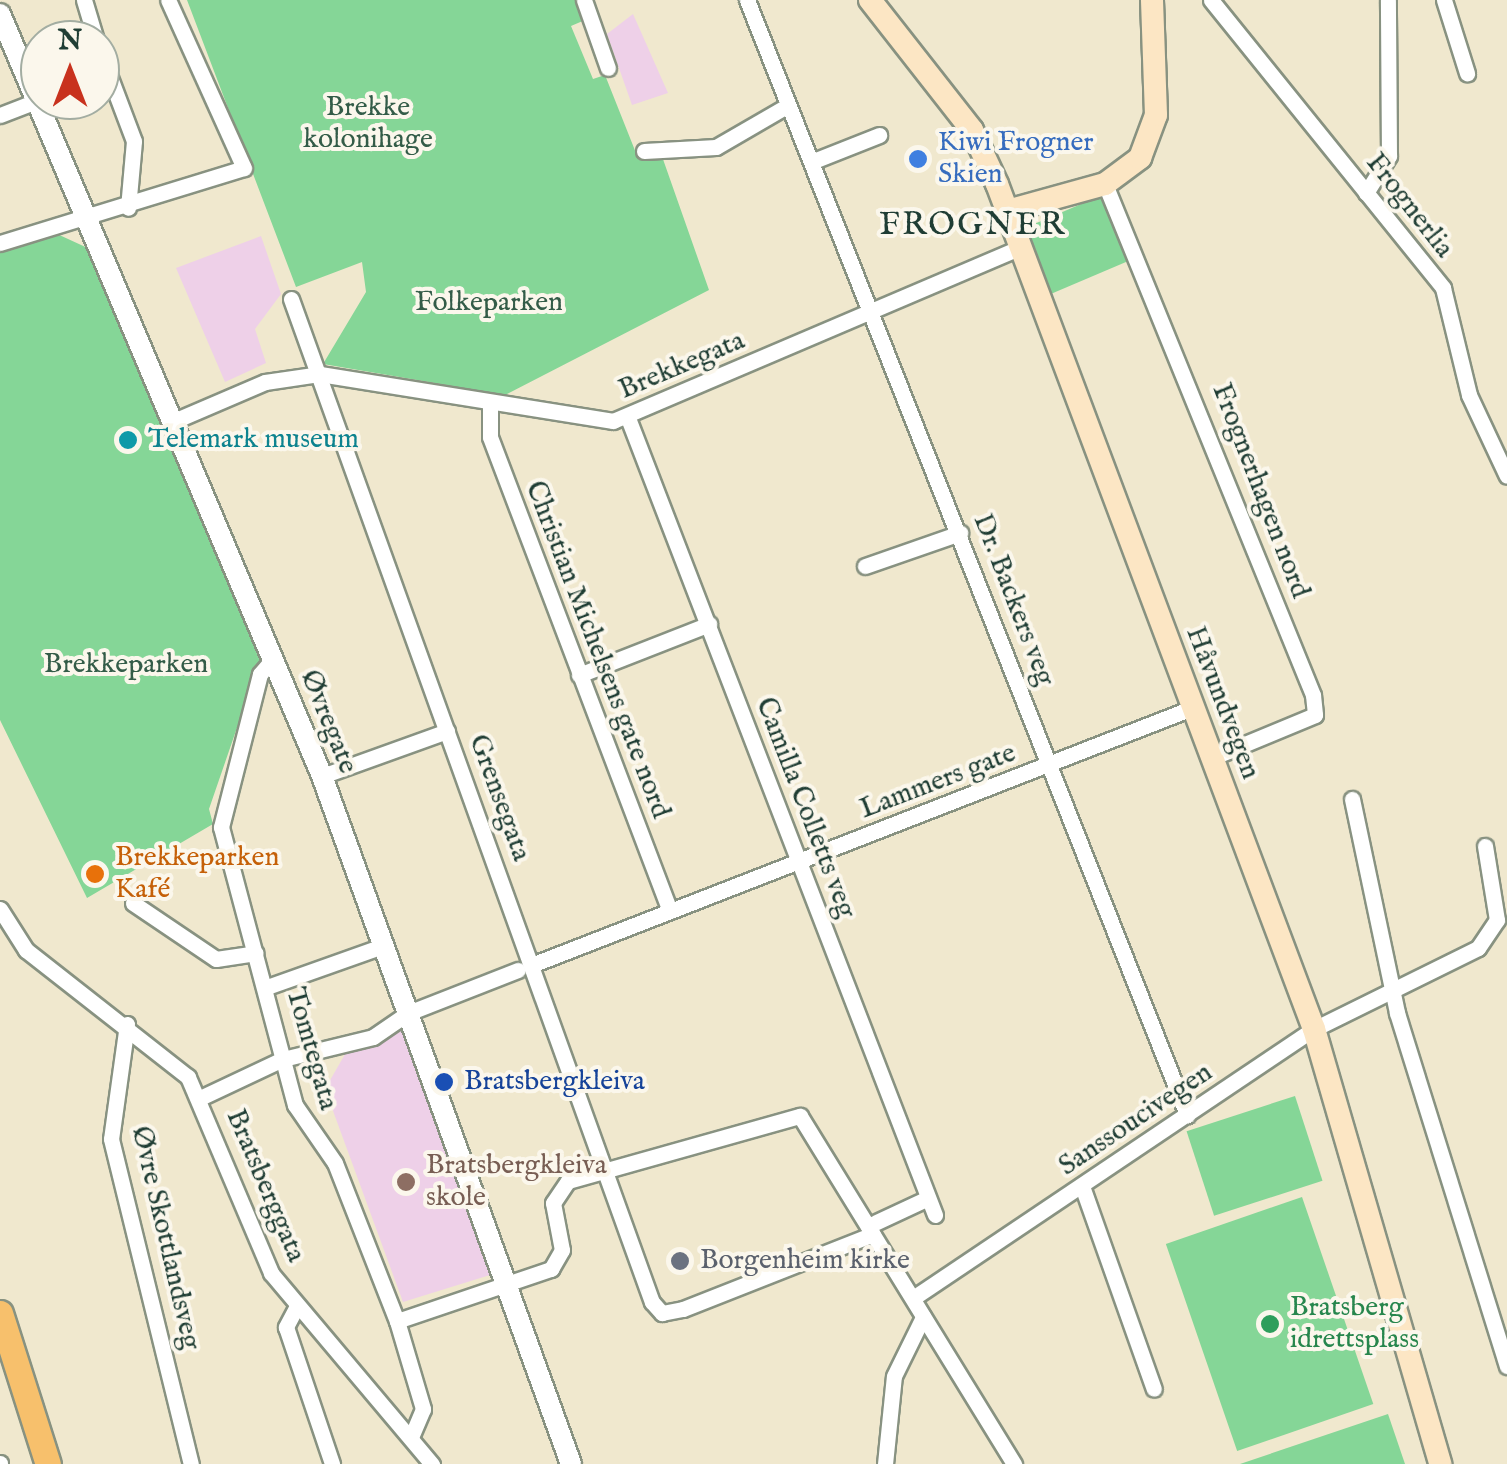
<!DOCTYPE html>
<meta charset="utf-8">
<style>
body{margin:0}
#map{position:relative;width:1507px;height:1464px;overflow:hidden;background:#f0e8ce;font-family:"IM FELL English",serif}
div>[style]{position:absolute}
.built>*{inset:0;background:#eed0e8}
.green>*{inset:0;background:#85d697;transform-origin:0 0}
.roads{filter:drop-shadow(2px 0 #889281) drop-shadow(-2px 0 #889281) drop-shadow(0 2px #889281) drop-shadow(0 -2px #889281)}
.minor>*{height:15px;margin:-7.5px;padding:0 7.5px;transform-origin:7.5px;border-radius:7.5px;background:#fff}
.tertiary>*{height:20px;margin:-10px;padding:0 10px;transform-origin:10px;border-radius:10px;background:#fff}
.secondary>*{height:22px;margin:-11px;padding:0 11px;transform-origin:11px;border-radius:11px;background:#fce6c4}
.primary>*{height:25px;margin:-12.5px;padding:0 12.5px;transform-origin:12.5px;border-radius:12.5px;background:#f7c06c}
.dots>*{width:28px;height:28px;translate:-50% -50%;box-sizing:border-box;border:5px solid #fbf7ec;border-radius:50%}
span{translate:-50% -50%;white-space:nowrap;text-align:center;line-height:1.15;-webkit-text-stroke:8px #fbf7ec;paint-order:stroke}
.park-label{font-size:28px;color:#335c48}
.shop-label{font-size:28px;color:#366cbe}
.left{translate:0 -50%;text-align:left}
.street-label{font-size:28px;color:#1f3d34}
.culture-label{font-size:28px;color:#0d838f}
.food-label{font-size:28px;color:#c56008}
.transit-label{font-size:28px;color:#164399}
.education-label{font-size:28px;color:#785e54}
.worship-label{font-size:28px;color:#5b616d}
.leisure-label{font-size:28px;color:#27864d}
.quarter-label{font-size:32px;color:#1f3d34;letter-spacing:2.5px}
.north{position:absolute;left:20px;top:20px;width:100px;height:100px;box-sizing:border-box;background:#fbf7ec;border:2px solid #a3ada2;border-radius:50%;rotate:0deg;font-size:28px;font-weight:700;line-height:40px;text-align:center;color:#1f3d34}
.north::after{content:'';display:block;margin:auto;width:35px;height:45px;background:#c8321e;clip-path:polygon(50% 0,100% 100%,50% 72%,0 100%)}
</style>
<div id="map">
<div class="built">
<div style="clip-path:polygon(633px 14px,668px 93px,632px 105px,607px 34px)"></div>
<div style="clip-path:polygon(261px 236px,281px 294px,255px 329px,266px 363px,225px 382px,176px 268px)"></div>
<div style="clip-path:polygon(402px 1029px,490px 1275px,403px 1302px,325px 1089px,348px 1049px)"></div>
</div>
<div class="green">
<div style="clip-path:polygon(187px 0,578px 0,585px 20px,571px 26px,593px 79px,605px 75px,636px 153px,658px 145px,709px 290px,505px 395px,323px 364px,366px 292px,362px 262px,296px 287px)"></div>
<div style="left:1100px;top:196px;width:71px;height:83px;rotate:67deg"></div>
<div style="clip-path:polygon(55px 233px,92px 250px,260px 661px,209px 809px,213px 824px,87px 898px,0 720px,0 252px)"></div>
<div style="left:1295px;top:1096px;width:89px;height:114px;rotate:72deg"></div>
<div style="left:1302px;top:1197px;width:219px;height:144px;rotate:71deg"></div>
<div style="clip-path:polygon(1388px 1414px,1405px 1464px,1240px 1464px)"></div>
</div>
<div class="roads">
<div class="minor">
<div style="left:84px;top:0;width:42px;rotate:73.3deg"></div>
<div style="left:584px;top:0;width:72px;rotate:70.6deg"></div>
<div style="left:747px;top:0;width:1199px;rotate:68.46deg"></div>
<div style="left:1211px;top:0;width:370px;rotate:51.1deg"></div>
<div style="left:1443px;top:288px;width:110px;rotate:76.3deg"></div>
<div style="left:1469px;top:395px;width:89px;rotate:64.9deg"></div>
<div style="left:1444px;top:0;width:77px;rotate:72.5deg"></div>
<div style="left:100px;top:51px;width:96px;rotate:69.3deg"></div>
<div style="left:134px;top:141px;width:67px;rotate:95.1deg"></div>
<div style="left:0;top:115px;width:39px;rotate:-21deg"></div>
<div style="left:644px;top:151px;width:72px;rotate:-3.2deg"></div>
<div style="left:716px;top:147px;width:80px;rotate:-30.1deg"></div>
<div style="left:816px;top:160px;width:68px;rotate:-21.6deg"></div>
<div style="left:1105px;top:184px;width:552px;rotate:67.85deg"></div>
<div style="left:1313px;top:695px;width:20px;rotate:84deg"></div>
<div style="left:1315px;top:715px;width:113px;rotate:157.5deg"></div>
<div style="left:1366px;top:193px;width:44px;rotate:-58.1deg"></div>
<div style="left:1389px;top:156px;width:156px;rotate:-90.4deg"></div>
<div style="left:0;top:243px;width:255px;rotate:-17.1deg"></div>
<div style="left:244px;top:168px;width:184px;rotate:-114.3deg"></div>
<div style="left:291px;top:299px;width:1066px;rotate:70.21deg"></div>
<div style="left:652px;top:1302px;width:15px;rotate:48deg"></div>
<div style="left:662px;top:1313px;width:21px;rotate:-11deg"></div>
<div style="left:683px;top:1309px;width:204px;rotate:-21.5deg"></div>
<div style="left:490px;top:404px;width:33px;rotate:90deg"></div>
<div style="left:490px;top:437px;width:507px;rotate:69.21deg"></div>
<div style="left:628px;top:418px;width:854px;rotate:68.93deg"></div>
<div style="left:174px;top:421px;width:99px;rotate:-23.2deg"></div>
<div style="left:265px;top:382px;width:56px;rotate:-8.3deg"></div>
<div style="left:320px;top:374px;width:297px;rotate:9.1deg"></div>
<div style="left:613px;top:421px;width:441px;rotate:-23.1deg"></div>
<div style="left:865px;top:566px;width:101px;rotate:-19.2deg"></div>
<div style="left:273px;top:659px;width:20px;rotate:131deg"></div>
<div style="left:260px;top:674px;width:158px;rotate:104.3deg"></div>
<div style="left:221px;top:827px;width:288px;rotate:75.1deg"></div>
<div style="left:295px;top:1105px;width:70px;rotate:55.4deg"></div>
<div style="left:335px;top:1163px;width:170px;rotate:68.6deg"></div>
<div style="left:397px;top:1321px;width:92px;rotate:73.5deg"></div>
<div style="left:423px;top:1409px;width:30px;rotate:113deg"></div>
<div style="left:579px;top:675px;width:140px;rotate:-21.4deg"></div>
<div style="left:322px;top:776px;width:133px;rotate:-19.8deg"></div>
<div style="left:1352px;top:799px;width:219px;rotate:78.1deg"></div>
<div style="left:1397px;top:1013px;width:370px;rotate:72.7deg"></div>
<div style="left:133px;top:903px;width:100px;rotate:34deg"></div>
<div style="left:216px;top:959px;width:40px;rotate:-8.5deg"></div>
<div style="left:0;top:909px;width:49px;rotate:57.6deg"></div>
<div style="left:26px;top:950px;width:206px;rotate:38.1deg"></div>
<div style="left:188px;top:1077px;width:213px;rotate:67deg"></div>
<div style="left:271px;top:1273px;width:250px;rotate:49.9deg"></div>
<div style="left:534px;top:964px;width:706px;rotate:-21.26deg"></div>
<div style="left:267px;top:987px;width:123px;rotate:-19.5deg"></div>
<div style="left:127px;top:1024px;width:116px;rotate:97.9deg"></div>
<div style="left:111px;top:1139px;width:335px;rotate:76.2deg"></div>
<div style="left:200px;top:1098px;width:92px;rotate:-25.2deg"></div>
<div style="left:283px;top:1059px;width:93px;rotate:-13.7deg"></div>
<div style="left:373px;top:1037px;width:42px;rotate:-34.4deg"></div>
<div style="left:408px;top:1013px;width:118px;rotate:-21.4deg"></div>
<div style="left:1082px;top:1186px;width:215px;rotate:70.5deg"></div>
<div style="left:868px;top:1226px;width:66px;rotate:-25deg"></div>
<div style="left:913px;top:1298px;width:483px;rotate:-33.9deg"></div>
<div style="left:1314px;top:1029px;width:183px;rotate:-26.3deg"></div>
<div style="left:1478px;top:948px;width:34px;rotate:-56deg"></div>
<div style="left:1497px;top:920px;width:75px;rotate:-99.2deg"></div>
<div style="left:297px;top:1306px;width:24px;rotate:118deg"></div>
<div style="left:286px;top:1327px;width:145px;rotate:71.4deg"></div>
<div style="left:397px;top:1321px;width:163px;rotate:-18.7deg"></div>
<div style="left:551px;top:1269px;width:22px;rotate:-60deg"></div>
<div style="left:562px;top:1250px;width:48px;rotate:-100.8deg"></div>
<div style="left:553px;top:1203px;width:27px;rotate:-56deg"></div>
<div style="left:568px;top:1181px;width:241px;rotate:-15.7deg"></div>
<div style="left:800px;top:1116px;width:409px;rotate:58.4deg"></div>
<div style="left:0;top:1463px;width:1px;rotate:90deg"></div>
<div style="left:885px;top:1464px;width:88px;rotate:-84.2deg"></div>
<div style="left:894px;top:1376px;width:66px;rotate:-63.8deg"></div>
</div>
<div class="tertiary">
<div style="left:0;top:14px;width:827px;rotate:67.09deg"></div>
<div style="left:322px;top:776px;width:732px;rotate:70.1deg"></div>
</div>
<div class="secondary">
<div style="left:870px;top:0;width:165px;rotate:51.9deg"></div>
<div style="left:972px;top:130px;width:60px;rotate:65.2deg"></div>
<div style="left:997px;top:184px;width:903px;rotate:69.44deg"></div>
<div style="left:1314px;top:1029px;width:453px;rotate:73.8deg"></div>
<div style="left:1007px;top:211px;width:102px;rotate:-15.4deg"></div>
<div style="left:1105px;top:184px;width:44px;rotate:-36.6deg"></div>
<div style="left:1140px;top:158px;width:46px;rotate:-69.6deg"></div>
<div style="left:1156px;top:115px;width:115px;rotate:-92deg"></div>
</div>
<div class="primary">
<div style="left:0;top:1313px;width:158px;rotate:72.4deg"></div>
</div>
</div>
<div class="dots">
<div style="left:918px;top:159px;background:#3f7fe0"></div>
<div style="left:128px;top:440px;background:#0f9aa8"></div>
<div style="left:95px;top:874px;background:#e8710a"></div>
<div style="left:444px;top:1082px;background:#1a4fb4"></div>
<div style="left:406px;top:1182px;background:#8d6e63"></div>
<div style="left:680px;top:1261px;background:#6b7280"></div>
<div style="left:1270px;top:1324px;background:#2e9e5b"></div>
</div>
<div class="park-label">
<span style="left:368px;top:124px">Brekke<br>kolonihage</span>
<span style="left:489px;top:303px">Folkeparken</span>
<span style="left:126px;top:665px">Brekkeparken</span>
</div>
<div class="shop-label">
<span class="left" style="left:938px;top:159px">Kiwi Frogner<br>Skien</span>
</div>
<div class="street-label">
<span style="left:1409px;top:206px;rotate:52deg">Frognerlia</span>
<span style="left:682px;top:366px;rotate:-23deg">Brekkegata</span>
<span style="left:1260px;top:491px;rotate:69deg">Frognerhagen nord</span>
<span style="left:1013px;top:600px;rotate:69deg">Dr. Backers veg</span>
<span style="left:597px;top:650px;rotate:69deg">Christian Michelsens gate nord</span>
<span style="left:1222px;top:703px;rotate:69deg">Håvundvegen</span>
<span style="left:328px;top:722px;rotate:68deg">Øvregate</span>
<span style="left:938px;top:782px;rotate:-21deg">Lammers gate</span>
<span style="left:499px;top:798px;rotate:70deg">Grensegata</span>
<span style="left:805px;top:808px;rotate:69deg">Camilla Colletts veg</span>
<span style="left:311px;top:1049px;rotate:74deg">Tomtegata</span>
<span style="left:1136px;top:1120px;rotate:-34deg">Sanssoucivegen</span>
<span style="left:265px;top:1186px;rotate:67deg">Bratsberggata</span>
<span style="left:165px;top:1238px;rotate:77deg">Øvre Skottlandsveg</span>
</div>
<div class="culture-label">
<span class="left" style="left:148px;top:440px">Telemark museum</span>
</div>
<div class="food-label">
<span class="left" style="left:115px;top:874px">Brekkeparken<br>Kafé</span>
</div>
<div class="transit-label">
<span class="left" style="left:464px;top:1082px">Bratsbergkleiva</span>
</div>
<div class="education-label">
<span class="left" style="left:426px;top:1182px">Bratsbergkleiva<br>skole</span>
</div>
<div class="worship-label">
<span class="left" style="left:700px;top:1261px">Borgenheim kirke</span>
</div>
<div class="leisure-label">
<span class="left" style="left:1290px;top:1324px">Bratsberg<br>idrettsplass</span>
</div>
<div class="quarter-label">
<span style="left:973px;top:226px">FROGNER</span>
</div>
<div class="north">N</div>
</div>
